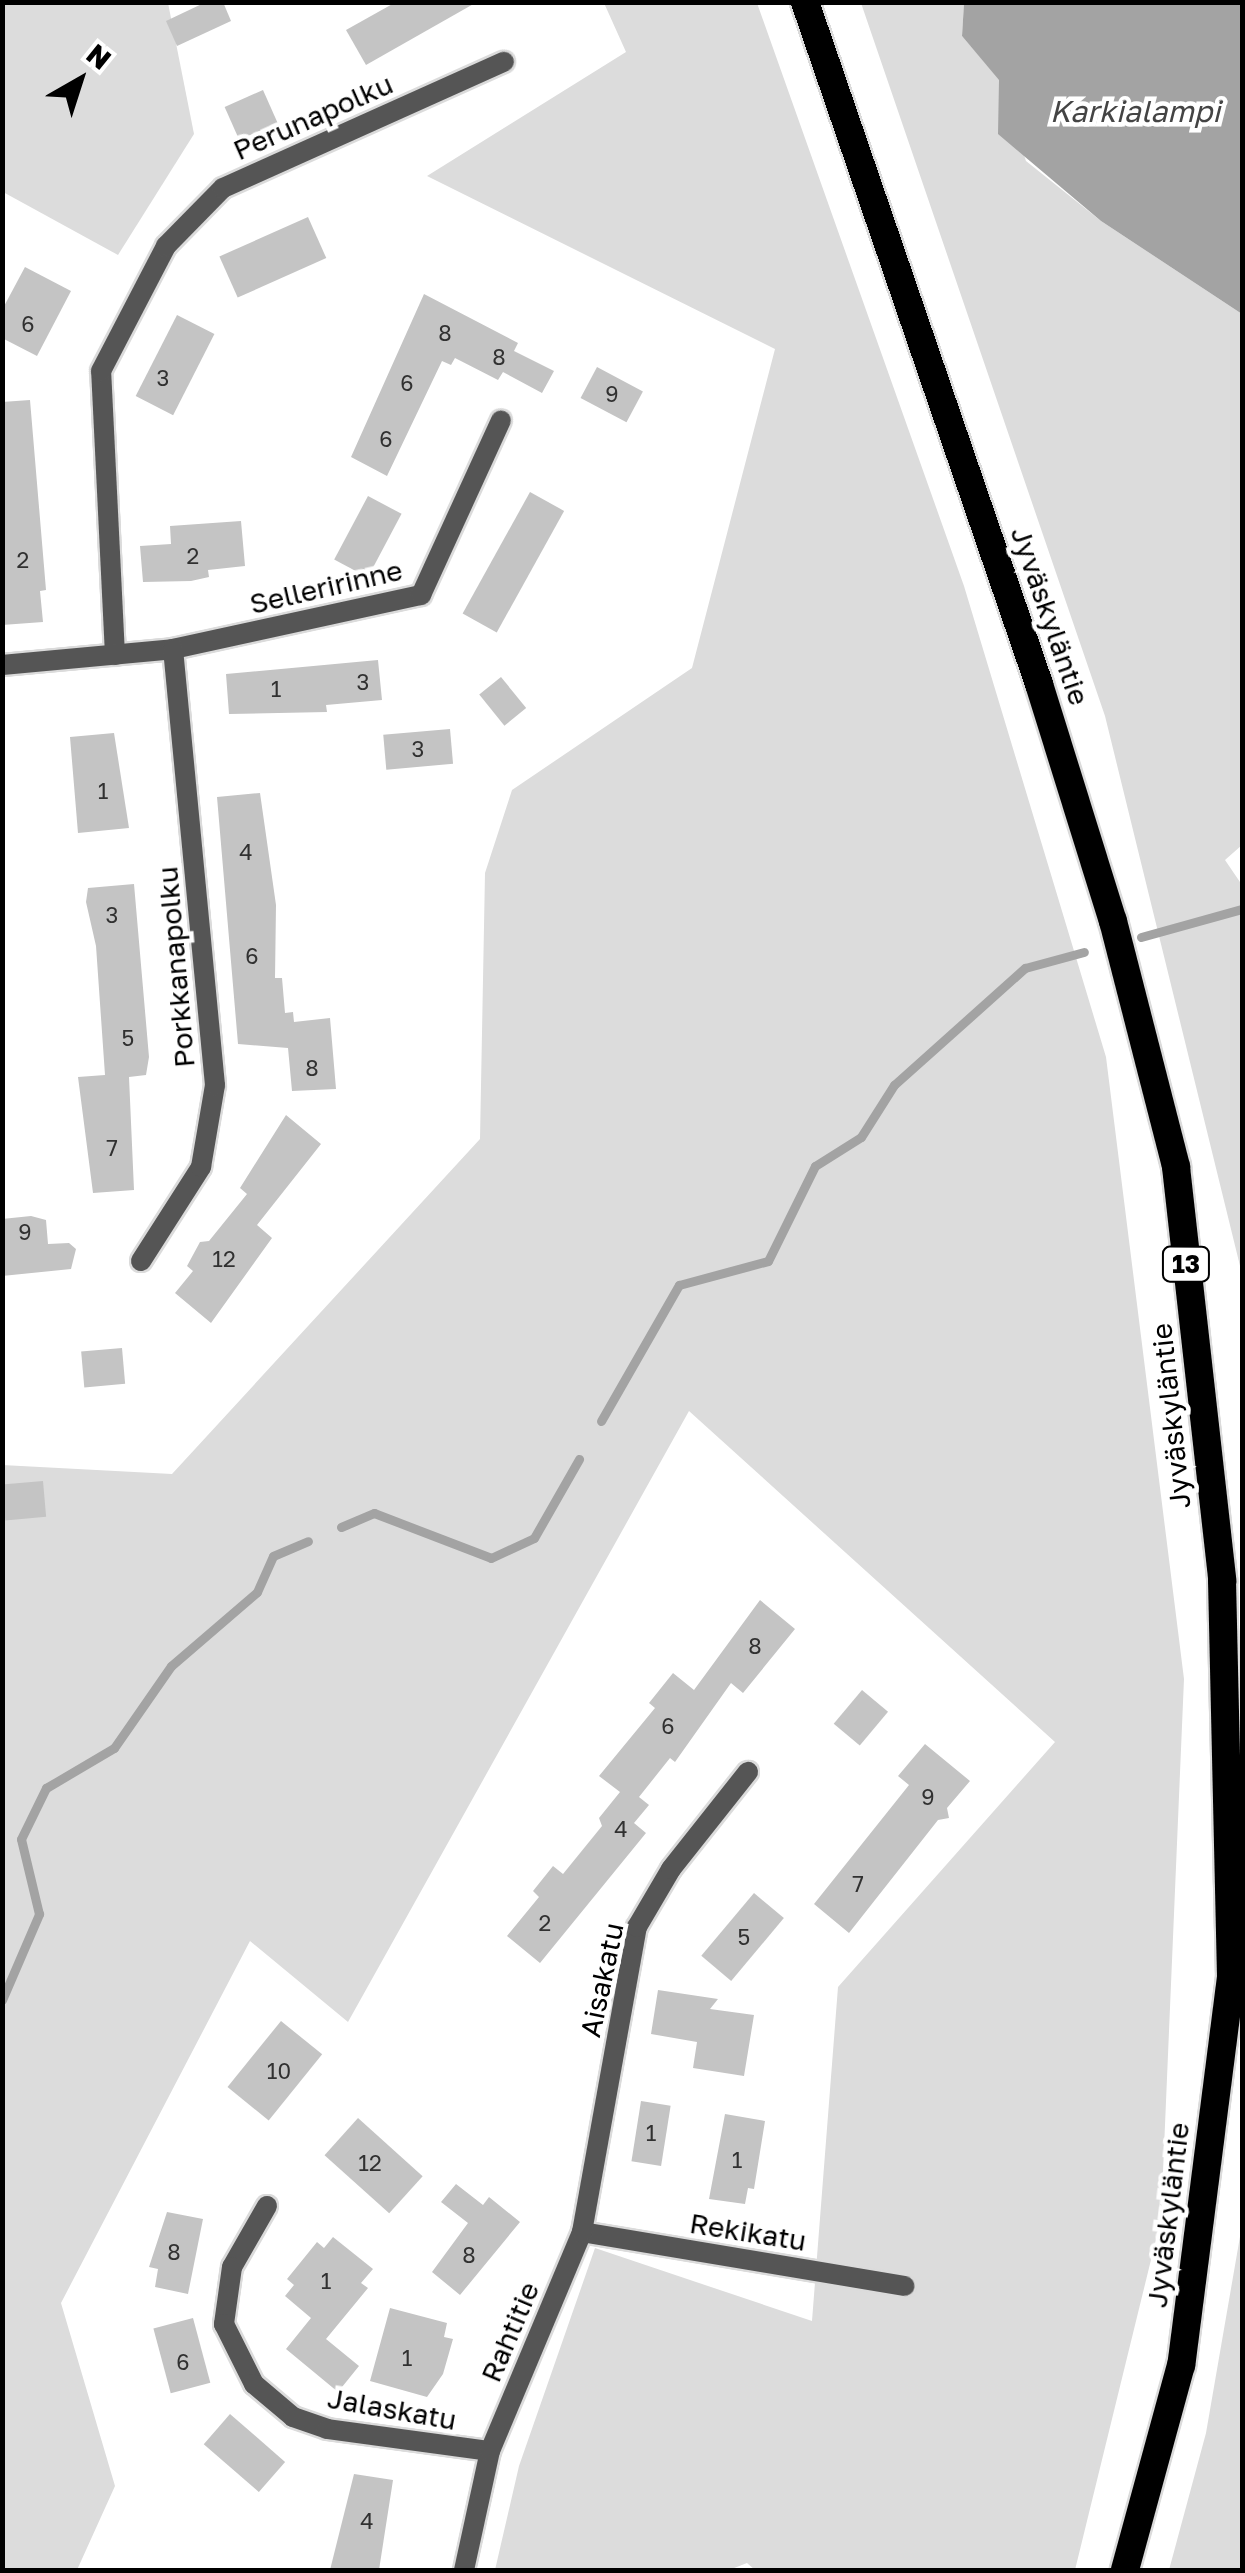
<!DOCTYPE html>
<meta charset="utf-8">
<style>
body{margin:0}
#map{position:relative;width:1245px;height:2573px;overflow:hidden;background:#fff;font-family:"Golos Text",sans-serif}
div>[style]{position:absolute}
.green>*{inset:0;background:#dcdcdc}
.water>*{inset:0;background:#a3a3a3}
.stream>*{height:9px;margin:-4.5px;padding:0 4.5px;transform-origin:4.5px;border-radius:4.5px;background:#a3a3a3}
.building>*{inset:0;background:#c4c4c4;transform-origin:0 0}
.roads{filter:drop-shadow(2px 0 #dbdbdb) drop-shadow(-2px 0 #dbdbdb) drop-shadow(0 2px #dbdbdb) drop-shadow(0 -2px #dbdbdb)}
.minor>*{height:20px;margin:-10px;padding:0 10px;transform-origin:10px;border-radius:10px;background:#555}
.trunk>*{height:28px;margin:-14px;padding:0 14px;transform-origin:14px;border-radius:14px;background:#000}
span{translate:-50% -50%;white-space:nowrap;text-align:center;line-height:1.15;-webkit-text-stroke:9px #fff;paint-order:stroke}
.number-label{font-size:22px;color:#313131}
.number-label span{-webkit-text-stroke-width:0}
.shield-label span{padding:2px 8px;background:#fff;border:2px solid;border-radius:8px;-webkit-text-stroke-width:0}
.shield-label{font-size:25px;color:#000;font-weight:700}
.street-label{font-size:28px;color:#000}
.water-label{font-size:30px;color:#444;font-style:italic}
.frame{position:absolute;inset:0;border:5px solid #000;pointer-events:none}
.north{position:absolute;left:30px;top:30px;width:100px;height:100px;-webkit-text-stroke:8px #fff;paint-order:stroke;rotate:39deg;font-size:28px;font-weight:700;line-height:40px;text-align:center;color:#000}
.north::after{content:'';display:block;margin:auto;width:35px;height:45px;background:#000;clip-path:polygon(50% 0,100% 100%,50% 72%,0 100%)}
</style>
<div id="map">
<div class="green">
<div style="clip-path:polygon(3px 3px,168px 3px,194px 134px,118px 255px,3px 192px)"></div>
<div style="clip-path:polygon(604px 3px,757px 3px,964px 586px,1106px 1057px,1184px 1679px,1161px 2219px,1075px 2570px,755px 2570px,747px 2563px,729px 2570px,495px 2570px,519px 2466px,595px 2248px,812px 2321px,838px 1987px,1055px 1742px,689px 1411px,348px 2022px,250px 1941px,61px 2303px,115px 2486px,77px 2570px,3px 2570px,2px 1465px,172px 1474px,480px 1139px,485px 873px,512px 790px,692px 668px,775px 349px,427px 176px,626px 52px)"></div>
<div style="clip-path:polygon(861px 3px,964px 3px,962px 36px,999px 79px,1026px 161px,1101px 221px,1242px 314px,1242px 845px,1225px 860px,1242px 885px,1242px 1274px,1105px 716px)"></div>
<div style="clip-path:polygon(1242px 2225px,1242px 2570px,1169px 2570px,1206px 2433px)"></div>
</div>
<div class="water">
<div style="clip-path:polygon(964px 3px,1242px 3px,1242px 314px,1101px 221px,998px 134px,999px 80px,962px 36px)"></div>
</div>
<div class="stream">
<div style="left:1141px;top:937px;width:105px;rotate:-15.5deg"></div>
<div style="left:601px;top:1421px;width:157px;rotate:-60.2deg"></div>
<div style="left:679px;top:1285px;width:92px;rotate:-15.1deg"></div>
<div style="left:768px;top:1261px;width:106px;rotate:-63.7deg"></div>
<div style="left:815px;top:1166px;width:54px;rotate:-32.2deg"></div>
<div style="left:861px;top:1137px;width:62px;rotate:-57.6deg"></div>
<div style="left:894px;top:1085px;width:176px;rotate:-41.8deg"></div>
<div style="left:1025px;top:968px;width:61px;rotate:-15.2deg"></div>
<div style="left:341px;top:1527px;width:36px;rotate:-23deg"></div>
<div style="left:374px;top:1513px;width:125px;rotate:21deg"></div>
<div style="left:491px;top:1558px;width:47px;rotate:-24.9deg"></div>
<div style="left:534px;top:1538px;width:91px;rotate:-60.3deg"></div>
<div style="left:2px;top:2000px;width:94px;rotate:-66.7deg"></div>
<div style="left:39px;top:1914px;width:77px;rotate:-103.5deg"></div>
<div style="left:21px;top:1839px;width:57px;rotate:-63.9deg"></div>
<div style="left:46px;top:1788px;width:79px;rotate:-30.5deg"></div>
<div style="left:114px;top:1748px;width:100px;rotate:-55.2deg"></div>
<div style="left:171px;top:1666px;width:113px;rotate:-40.7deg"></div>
<div style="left:257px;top:1592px;width:39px;rotate:-66deg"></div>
<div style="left:273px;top:1556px;width:38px;rotate:-23deg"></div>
</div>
<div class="building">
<div style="clip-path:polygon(206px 2px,223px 2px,231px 21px,177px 46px,166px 21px)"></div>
<div style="clip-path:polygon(396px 2px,477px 2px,366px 65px,346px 30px)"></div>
<div style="left:263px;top:90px;width:36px;height:42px;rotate:66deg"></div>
<div style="left:308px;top:217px;width:45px;height:97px;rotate:66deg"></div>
<div style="clip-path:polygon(25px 267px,71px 291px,37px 356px,2px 338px,2px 310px)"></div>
<div style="clip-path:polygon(424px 294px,518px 343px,514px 351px,554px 371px,542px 393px,503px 372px,498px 380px,455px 358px,451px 365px,442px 361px,387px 476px,351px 457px)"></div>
<div style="left:177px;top:315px;width:42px;height:91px;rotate:27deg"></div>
<div style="left:597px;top:367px;width:52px;height:35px;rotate:28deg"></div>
<div style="clip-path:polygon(30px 400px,46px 590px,40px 591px,43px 622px,2px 625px,2px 402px)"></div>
<div style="left:530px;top:492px;width:39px;height:139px;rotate:29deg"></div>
<div style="left:368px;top:496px;width:38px;height:72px;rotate:28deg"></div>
<div style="clip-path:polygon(241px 521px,245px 566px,208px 570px,209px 577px,191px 581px,143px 582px,140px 546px,171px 544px,170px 526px)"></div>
<div style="clip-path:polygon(378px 660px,382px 700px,326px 705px,327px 712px,229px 714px,226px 674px)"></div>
<div style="left:501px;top:677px;width:40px;height:28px;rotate:51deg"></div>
<div style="left:450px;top:729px;width:35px;height:67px;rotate:85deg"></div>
<div style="clip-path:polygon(114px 733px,129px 828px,78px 833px,70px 737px)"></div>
<div style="clip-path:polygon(260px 793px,276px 905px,275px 978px,282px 978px,285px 1013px,293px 1012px,294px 1022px,330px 1018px,336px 1089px,292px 1091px,288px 1048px,238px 1044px,217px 797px)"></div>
<div style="clip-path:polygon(134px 884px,149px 1057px,146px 1075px,129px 1077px,134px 1190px,93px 1193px,78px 1077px,105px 1075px,96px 946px,86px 902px,88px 888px)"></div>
<div style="clip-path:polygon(286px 1115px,321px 1144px,257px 1225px,272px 1238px,211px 1323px,175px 1293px,193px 1271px,187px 1266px,200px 1242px,209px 1241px,247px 1194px,240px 1188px)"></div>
<div style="clip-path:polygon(31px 1216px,46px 1220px,48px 1244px,69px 1243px,76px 1249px,71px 1269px,2px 1276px,2px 1219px)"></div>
<div style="left:122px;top:1348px;width:36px;height:41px;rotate:85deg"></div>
<div style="left:43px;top:1481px;width:36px;height:41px;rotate:85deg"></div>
<div style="clip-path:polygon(760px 1600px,795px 1629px,743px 1693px,731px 1683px,675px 1762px,670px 1758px,639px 1797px,649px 1805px,634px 1823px,646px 1833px,540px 1963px,507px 1936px,539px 1897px,533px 1891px,553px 1866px,563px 1874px,602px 1826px,599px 1818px,620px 1792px,599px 1776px,655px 1708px,649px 1703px,673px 1673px,694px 1690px)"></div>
<div style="left:862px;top:1690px;width:34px;height:44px;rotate:40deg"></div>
<div style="clip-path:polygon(925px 1744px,970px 1781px,947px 1808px,949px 1818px,938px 1820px,849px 1933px,814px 1904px,909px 1785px,898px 1776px)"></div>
<div style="left:754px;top:1893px;width:39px;height:82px;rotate:40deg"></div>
<div style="clip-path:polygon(658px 1990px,718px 1999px,710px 2009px,754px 2015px,744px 2076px,693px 2068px,697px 2042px,651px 2034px)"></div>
<div style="left:281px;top:2021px;width:53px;height:85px;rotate:39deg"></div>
<div style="left:641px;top:2101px;width:30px;height:61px;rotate:9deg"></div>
<div style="clip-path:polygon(725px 2114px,765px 2121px,754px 2189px,748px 2188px,745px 2204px,709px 2199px)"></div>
<div style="left:358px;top:2118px;width:87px;height:50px;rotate:42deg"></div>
<div style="clip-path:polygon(456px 2184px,483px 2205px,489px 2197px,520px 2222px,460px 2295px,432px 2272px,468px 2223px,441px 2202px)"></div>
<div style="clip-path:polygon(167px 2212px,203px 2219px,188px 2294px,155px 2287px,158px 2269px,149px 2267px)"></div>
<div style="clip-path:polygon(333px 2237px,373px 2269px,361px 2283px,368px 2288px,326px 2339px,359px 2366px,338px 2392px,286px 2349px,311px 2318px,285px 2296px,294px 2285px,287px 2279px,317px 2242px,324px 2248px)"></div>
<div style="clip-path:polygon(390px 2308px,447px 2323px,444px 2337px,453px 2339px,443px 2374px,427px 2397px,370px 2381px)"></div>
<div style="left:193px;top:2318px;width:67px;height:41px;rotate:75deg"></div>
<div style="left:230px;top:2414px;width:73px;height:40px;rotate:41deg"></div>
<div style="clip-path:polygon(354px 2474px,393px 2480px,379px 2570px,330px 2570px)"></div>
</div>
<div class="roads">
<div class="minor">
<div style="left:115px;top:655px;width:284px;rotate:-92.8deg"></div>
<div style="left:101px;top:371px;width:141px;rotate:-62.5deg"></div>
<div style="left:166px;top:246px;width:81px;rotate:-45.5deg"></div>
<div style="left:223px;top:188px;width:308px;rotate:-24.2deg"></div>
<div style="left:2px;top:665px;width:172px;rotate:-5.3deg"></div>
<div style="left:173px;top:649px;width:254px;rotate:-12.3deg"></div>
<div style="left:421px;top:595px;width:192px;rotate:-65.4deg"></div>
<div style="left:141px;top:1261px;width:112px;rotate:-57.4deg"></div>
<div style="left:201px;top:1167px;width:83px;rotate:-80.3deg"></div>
<div style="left:215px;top:1085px;width:438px;rotate:-95.5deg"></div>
<div style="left:267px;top:2206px;width:70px;rotate:119.8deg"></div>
<div style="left:232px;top:2267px;width:58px;rotate:98deg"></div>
<div style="left:224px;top:2324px;width:67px;rotate:63.4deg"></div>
<div style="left:254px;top:2384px;width:51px;rotate:40.2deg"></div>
<div style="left:293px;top:2417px;width:36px;rotate:19deg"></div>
<div style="left:327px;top:2429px;width:164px;rotate:7.7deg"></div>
<div style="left:582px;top:2232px;width:327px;rotate:9.5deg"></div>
<div style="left:464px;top:2570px;width:122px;rotate:-77.7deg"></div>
<div style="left:490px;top:2451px;width:238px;rotate:-67.2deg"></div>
<div style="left:582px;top:2232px;width:310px;rotate:-79.8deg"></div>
<div style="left:637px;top:1927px;width:67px;rotate:-59.6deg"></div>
<div style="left:671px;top:1869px;width:124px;rotate:-51.6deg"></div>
</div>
<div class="trunk">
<div style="left:805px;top:2px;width:721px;rotate:71.06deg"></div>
<div style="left:1039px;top:684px;width:248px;rotate:72.7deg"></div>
<div style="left:1113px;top:921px;width:254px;rotate:75.6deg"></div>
<div style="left:1176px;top:1167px;width:416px;rotate:83.6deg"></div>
<div style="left:1222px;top:1580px;width:397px;rotate:88.7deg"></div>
<div style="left:1231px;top:1977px;width:391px;rotate:97.3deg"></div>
<div style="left:1181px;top:2365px;width:213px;rotate:105.3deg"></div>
</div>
</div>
<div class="number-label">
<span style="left:28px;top:324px">6</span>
<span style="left:445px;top:333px">8</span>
<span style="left:499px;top:357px">8</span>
<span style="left:163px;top:378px">3</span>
<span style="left:407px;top:383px">6</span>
<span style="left:612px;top:394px">9</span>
<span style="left:386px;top:439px">6</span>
<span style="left:193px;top:556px">2</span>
<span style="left:23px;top:560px">2</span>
<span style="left:363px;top:682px">3</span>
<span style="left:276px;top:689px">1</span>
<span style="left:418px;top:749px">3</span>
<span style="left:103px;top:791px">1</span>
<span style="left:246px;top:852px">4</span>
<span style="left:112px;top:915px">3</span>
<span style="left:252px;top:956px">6</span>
<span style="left:128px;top:1038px">5</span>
<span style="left:312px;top:1068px">8</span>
<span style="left:112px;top:1148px">7</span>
<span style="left:25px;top:1232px">9</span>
<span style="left:224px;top:1259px">12</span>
<span style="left:755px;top:1646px">8</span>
<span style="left:668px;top:1726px">6</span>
<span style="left:928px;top:1797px">9</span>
<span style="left:621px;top:1829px">4</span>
<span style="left:858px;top:1884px">7</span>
<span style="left:545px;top:1923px">2</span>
<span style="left:744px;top:1937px">5</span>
<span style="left:279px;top:2071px">10</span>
<span style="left:651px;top:2133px">1</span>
<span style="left:737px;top:2160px">1</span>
<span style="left:370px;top:2163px">12</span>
<span style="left:174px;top:2252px">8</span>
<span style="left:469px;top:2255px">8</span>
<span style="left:326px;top:2281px">1</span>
<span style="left:407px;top:2358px">1</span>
<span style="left:183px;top:2362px">6</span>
<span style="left:367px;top:2521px">4</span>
</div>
<div class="shield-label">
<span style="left:1186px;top:1264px">13</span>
</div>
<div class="street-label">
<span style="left:313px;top:117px;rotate:-24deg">Perunapolku</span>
<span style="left:326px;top:587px;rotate:-13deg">Selleririnne</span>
<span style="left:1050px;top:616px;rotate:71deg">Jyväskyläntie</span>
<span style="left:176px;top:967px;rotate:-95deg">Porkkanapolku</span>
<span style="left:1171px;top:1416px;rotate:-96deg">Jyväskyläntie</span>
<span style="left:602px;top:1980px;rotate:-78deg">Aisakatu</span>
<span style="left:1168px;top:2215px;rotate:-83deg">Jyväskyläntie</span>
<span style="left:748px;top:2232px;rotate:9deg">Rekikatu</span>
<span style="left:510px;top:2332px;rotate:-67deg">Rahtitie</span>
<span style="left:392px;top:2409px;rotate:10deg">Jalaskatu</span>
</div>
<div class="water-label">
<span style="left:1135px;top:111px">Karkialampi</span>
</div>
<div class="frame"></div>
<div class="north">N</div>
</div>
